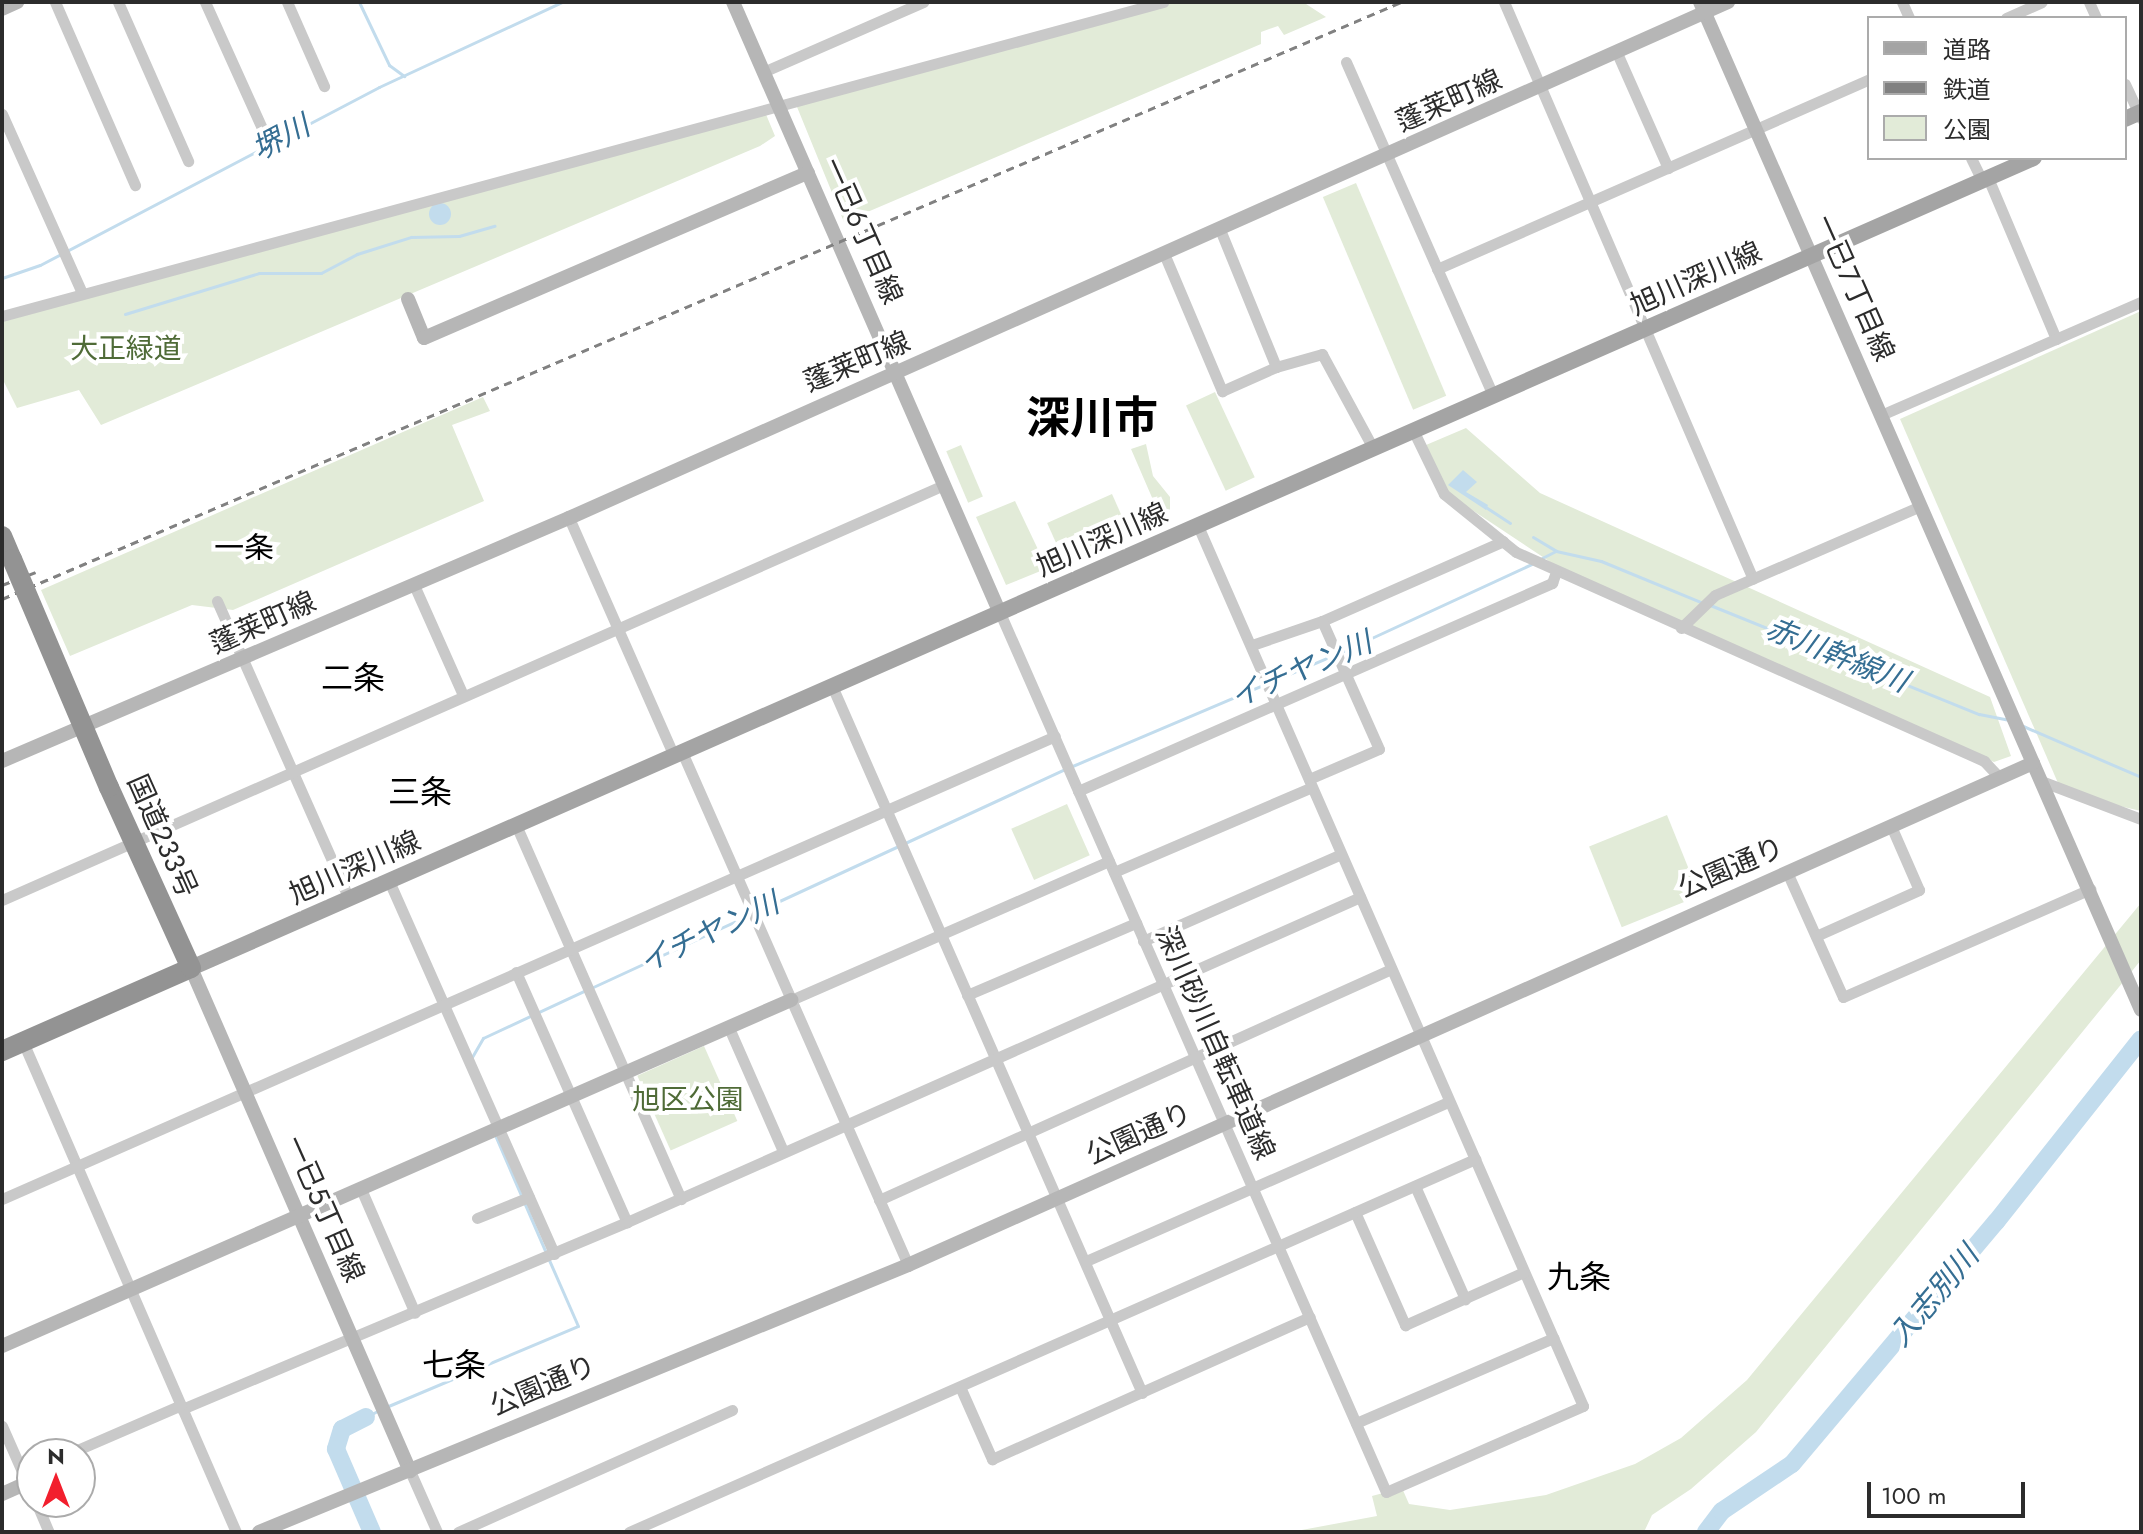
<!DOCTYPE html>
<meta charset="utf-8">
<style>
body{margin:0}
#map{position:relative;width:2143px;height:1534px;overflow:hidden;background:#fff;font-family:Jost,"Noto Sans JP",sans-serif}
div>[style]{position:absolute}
.green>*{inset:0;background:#e2ebd8;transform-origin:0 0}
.water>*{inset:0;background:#c2dced}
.round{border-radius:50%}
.stream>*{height:3px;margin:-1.5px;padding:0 1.5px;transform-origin:1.5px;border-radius:1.5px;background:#c2dced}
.river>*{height:18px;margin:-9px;padding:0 9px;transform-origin:9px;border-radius:9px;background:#c2dced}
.street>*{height:11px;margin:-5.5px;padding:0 5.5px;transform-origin:5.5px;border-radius:5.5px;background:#c9c9c9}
.secondary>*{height:14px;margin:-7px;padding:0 7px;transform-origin:7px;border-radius:7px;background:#b6b6b6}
.primary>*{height:16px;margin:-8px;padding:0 8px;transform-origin:8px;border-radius:8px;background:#a4a4a4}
.highway>*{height:20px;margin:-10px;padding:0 10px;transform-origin:10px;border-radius:10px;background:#939393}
.rail>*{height:3px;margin-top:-1.5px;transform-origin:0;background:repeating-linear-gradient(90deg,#818181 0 8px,transparent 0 14px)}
.highway-bridge>*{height:20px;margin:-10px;padding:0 10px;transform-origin:10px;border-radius:10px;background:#939393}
span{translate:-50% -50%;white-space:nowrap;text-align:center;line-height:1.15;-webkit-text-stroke:8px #fff;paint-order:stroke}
.street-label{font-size:28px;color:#2c2c2c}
.park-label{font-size:28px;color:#4f6b37}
.water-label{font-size:30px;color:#356e93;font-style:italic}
.neighbourhood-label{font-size:30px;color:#000}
.quarter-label{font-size:32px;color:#000}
.town-label{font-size:44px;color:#000;font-weight:700}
.frame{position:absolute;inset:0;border:4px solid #2c2c2c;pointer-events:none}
.legend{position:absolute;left:1867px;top:16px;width:260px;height:144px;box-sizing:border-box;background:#fff;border:2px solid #ababab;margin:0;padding:10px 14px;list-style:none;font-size:24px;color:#2c2c2c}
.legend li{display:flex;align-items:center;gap:16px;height:40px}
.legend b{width:40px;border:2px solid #ababab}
.north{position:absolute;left:16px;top:1438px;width:80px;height:80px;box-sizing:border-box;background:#fff;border:2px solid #ababab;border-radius:50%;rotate:0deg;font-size:22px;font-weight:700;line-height:32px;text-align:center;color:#2c2c2c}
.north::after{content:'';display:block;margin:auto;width:28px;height:36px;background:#f21f2d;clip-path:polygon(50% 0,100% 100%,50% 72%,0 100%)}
.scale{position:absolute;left:1867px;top:1482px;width:158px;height:36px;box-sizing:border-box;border:4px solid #2c2c2c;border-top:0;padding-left:10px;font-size:24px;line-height:28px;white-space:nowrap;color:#2c2c2c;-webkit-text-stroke:6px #fff;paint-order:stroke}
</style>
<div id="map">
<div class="green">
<div style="clip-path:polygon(1177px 2px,1303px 2px,1326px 17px,1284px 35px,1278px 26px,1261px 32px,1261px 44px,844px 222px,795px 102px)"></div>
<div style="clip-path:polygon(765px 112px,775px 136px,760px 146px,101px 425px,79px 390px,17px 408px,2px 378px,2px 320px)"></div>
<div style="left:1356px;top:183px;width:231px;height:36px;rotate:67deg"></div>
<div style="clip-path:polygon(2141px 311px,2141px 811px,2102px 802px,2058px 783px,1900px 419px)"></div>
<div style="left:1215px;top:392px;width:94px;height:32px;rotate:65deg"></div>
<div style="clip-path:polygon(483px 397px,490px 411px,452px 425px,484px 501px,233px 610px,192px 605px,70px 656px,41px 590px)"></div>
<div style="clip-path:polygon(1466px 428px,1540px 493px,1990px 697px,2011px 756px,1994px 762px,1558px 567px,1448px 494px,1426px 445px)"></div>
<div style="clip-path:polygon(1146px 444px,1153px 476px,1170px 497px,1170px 512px,1160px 516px,1131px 449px)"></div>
<div style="left:961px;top:445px;width:56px;height:16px;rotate:67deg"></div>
<div style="left:1112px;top:494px;width:39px;height:71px;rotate:66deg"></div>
<div style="clip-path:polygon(1015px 501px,1044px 562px,1043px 570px,1006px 585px,976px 517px)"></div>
<div style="left:1067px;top:804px;width:56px;height:61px;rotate:66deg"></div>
<div style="left:1667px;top:815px;width:87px;height:84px;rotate:68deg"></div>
<div style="clip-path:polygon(2141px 903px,2141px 960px,1756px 1432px,1691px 1489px,1652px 1515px,1644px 1532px,1291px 1532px,1377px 1516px,1372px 1496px,1402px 1488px,1409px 1504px,1450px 1510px,1546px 1495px,1635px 1464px,1681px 1438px,1747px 1380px)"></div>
<div style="left:704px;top:1046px;width:82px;height:73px;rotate:66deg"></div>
</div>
<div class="water">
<div class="round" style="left:429px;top:203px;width:22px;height:22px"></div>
<div style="clip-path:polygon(1463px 470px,1477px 482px,1466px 492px,1488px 505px,1486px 510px,1448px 485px)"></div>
</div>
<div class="stream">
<div style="left:359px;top:2px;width:70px;rotate:64.5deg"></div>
<div style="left:389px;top:65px;width:19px;rotate:36deg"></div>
<div style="left:2px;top:278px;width:40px;rotate:-18.9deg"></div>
<div style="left:40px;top:265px;width:383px;rotate:-27.7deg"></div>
<div style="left:379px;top:87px;width:202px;rotate:-24.9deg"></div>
<div style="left:125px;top:314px;width:140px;rotate:-17deg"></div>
<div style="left:259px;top:273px;width:62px"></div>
<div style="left:321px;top:273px;width:41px;rotate:-27.8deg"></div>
<div style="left:357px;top:254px;width:57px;rotate:-17.5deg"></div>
<div style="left:411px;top:237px;width:48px;rotate:-1.2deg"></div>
<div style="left:459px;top:236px;width:37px;rotate:-16deg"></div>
<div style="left:1484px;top:506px;width:31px;rotate:33deg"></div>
<div style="left:1533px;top:537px;width:27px;rotate:31deg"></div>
<div style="left:1556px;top:551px;width:46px;rotate:12.5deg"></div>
<div style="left:1601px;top:561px;width:110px;rotate:22.4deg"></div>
<div style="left:1542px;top:558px;width:16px;rotate:-27deg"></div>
<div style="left:1710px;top:605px;width:290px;rotate:22.1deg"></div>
<div style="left:1979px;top:714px;width:31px;rotate:11deg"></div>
<div style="left:1339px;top:653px;width:213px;rotate:-24.8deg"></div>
<div style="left:2023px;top:726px;width:129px;rotate:23.4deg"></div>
<div style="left:1070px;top:767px;width:285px;rotate:-23deg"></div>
<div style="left:591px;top:988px;width:520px;rotate:-24.79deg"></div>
<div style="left:472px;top:1057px;width:22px;rotate:-60deg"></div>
<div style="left:483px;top:1038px;width:111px;rotate:-25deg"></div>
<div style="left:495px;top:1135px;width:129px;rotate:66.6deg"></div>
<div style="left:386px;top:1407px;width:208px;rotate:-22.9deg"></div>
<div style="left:578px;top:1326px;width:72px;rotate:-113.7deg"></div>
<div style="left:366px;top:1417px;width:15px;rotate:-28deg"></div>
</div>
<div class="river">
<div style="left:366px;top:1417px;width:27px;rotate:153deg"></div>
<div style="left:342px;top:1429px;width:21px;rotate:107deg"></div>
<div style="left:336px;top:1449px;width:90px;rotate:66.6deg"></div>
<div style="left:1706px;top:1532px;width:26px;rotate:-53deg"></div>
<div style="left:1722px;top:1511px;width:84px;rotate:-33.9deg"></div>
<div style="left:1792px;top:1464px;width:317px;rotate:-49.9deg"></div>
<div style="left:1996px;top:1222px;width:233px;rotate:-51.6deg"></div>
</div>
<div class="street">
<div style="left:55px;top:2px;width:200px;rotate:66.4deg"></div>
<div style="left:118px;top:2px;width:174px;rotate:66.2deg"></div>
<div style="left:205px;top:2px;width:138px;rotate:65.7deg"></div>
<div style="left:287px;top:2px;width:92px;rotate:66.2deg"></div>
<div style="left:1504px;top:2px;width:628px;rotate:66.66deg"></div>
<div style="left:1902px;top:2px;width:17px;rotate:66deg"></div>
<div style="left:2089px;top:2px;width:17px;rotate:66deg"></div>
<div style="left:2006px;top:18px;width:39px;rotate:-24deg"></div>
<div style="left:1617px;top:53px;width:126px;rotate:66.1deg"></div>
<div style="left:1346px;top:62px;width:365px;rotate:66.2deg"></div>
<div style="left:763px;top:72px;width:175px;rotate:-23.6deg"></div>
<div style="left:2125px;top:84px;width:38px;rotate:65deg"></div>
<div style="left:2px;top:114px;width:196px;rotate:65.9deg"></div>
<div style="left:1971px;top:158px;width:25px;rotate:64deg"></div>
<div style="left:1988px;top:178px;width:175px;rotate:67.1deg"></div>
<div style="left:1221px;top:232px;width:146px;rotate:67.8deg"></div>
<div style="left:1276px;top:367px;width:48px;rotate:-15.8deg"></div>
<div style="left:1322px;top:354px;width:107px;rotate:61.5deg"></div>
<div style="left:1165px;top:256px;width:147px;rotate:67.1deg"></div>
<div style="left:1222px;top:391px;width:59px;rotate:-24deg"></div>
<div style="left:1437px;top:269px;width:472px;rotate:-23.7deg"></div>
<div style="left:2px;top:316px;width:1203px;rotate:-15.13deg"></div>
<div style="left:1881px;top:415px;width:283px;rotate:-23.5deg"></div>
<div style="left:1413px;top:430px;width:71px;rotate:64.2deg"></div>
<div style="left:1444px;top:494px;width:92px;rotate:38.9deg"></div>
<div style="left:1516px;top:552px;width:513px;rotate:24.06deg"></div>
<div style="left:1984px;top:761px;width:22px;rotate:47deg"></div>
<div style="left:569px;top:518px;width:260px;rotate:66.2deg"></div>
<div style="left:414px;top:585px;width:120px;rotate:66deg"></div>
<div style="left:217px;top:601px;width:326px;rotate:66.1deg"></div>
<div style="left:1000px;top:613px;width:960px;rotate:66.29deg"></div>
<div style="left:1386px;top:1492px;width:215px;rotate:-23.6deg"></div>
<div style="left:1583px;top:1406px;width:961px;rotate:-113.63deg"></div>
<div style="left:1681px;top:628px;width:47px;rotate:-44.1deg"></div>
<div style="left:1715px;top:595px;width:224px;rotate:-23.4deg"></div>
<div style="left:1252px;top:645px;width:74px;rotate:-18.9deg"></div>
<div style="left:1322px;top:621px;width:198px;rotate:-23.8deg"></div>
<div style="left:832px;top:686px;width:772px;rotate:66.32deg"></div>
<div style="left:682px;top:752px;width:561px;rotate:66.22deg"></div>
<div style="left:1309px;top:779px;width:76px;rotate:-23.2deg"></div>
<div style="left:1379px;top:749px;width:140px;rotate:-114deg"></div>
<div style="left:2041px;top:781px;width:107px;rotate:20.8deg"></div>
<div style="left:1078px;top:791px;width:518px;rotate:-23.69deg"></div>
<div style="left:1552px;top:583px;width:12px;rotate:-70deg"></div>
<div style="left:516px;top:825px;width:409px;rotate:66.2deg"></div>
<div style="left:1114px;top:872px;width:215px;rotate:-23.2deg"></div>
<div style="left:1787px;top:872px;width:137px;rotate:65.9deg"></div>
<div style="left:1843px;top:997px;width:270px;rotate:-23.6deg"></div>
<div style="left:389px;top:881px;width:408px;rotate:66.1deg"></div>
<div style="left:2px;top:900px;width:1029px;rotate:-23.78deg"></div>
<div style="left:1816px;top:936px;width:113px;rotate:-24.1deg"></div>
<div style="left:1919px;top:890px;width:70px;rotate:-113.6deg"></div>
<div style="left:1143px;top:941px;width:216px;rotate:-23.7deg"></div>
<div style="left:516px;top:972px;width:274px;rotate:66.1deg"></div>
<div style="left:967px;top:995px;width:184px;rotate:-23.1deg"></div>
<div style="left:791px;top:1000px;width:347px;rotate:-23.6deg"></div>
<div style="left:729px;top:1028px;width:134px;rotate:66.3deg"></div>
<div style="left:23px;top:1042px;width:534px;rotate:66.51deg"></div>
<div style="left:1415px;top:1186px;width:124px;rotate:66.1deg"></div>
<div style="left:361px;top:1189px;width:135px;rotate:66.5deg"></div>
<div style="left:2px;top:1199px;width:1150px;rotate:-23.73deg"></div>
<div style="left:879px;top:1200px;width:562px;rotate:-24.28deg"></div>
<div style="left:1355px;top:1212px;width:124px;rotate:66.1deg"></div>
<div style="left:1405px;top:1325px;width:130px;rotate:-24deg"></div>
<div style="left:477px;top:1218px;width:56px;rotate:-22deg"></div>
<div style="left:1086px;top:1261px;width:396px;rotate:-23.7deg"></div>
<div style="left:961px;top:1389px;width:77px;rotate:66.1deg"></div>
<div style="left:992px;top:1459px;width:348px;rotate:-24.1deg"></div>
<div style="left:182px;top:1409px;width:483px;rotate:-22.8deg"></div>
<div style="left:627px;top:1222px;width:802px;rotate:-23.91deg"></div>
<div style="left:1356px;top:1423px;width:215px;rotate:-23.3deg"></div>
<div style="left:2px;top:1426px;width:74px;rotate:66.2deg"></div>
<div style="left:68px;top:1454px;width:123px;rotate:-23.4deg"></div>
<div style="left:410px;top:1471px;width:67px;rotate:66.1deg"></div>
<div style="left:36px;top:1502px;width:33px;rotate:67deg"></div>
<div style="left:458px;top:1532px;width:300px;rotate:-24deg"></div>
<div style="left:629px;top:1532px;width:925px;rotate:-23.79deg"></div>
</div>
<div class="secondary">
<div style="left:733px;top:2px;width:667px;rotate:66.4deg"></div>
<div style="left:1700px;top:2px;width:1100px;rotate:66.37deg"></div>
<div style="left:2px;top:9px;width:17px;rotate:-25deg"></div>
<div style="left:408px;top:299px;width:42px;rotate:67.7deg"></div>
<div style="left:424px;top:338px;width:418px;rotate:-23.3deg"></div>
<div style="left:2px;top:761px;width:617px;rotate:-23.2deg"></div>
<div style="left:569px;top:518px;width:1269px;rotate:-24deg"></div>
<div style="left:191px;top:968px;width:549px;rotate:66.47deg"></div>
<div style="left:2px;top:1346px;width:862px;rotate:-23.68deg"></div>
<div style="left:2px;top:1494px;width:27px;rotate:-24deg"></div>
<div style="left:259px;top:1532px;width:702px;rotate:-22.36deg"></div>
<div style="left:908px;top:1265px;width:1232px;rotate:-24.05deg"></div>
</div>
<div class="primary">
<div style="left:2125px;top:119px;width:17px;rotate:-24deg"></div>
<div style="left:191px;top:968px;width:2013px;rotate:-23.73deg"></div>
</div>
<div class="highway">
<div style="left:2px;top:536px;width:25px;rotate:67deg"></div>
<div style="left:2px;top:1051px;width:206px;rotate:-23.7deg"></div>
<div style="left:191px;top:968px;width:199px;rotate:-114.4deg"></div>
</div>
<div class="rail">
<div style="left:2px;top:585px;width:36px;rotate:-21deg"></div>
<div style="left:2px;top:599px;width:1521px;rotate:-23.11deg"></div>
</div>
<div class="highway-bridge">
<div style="left:12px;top:559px;width:248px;rotate:67deg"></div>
</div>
<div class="street-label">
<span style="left:1449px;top:101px;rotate:-24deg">蓬莱町線</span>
<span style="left:862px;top:231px;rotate:66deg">一已６丁目線</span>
<span style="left:1696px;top:279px;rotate:-24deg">旭川深川線</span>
<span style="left:1854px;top:288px;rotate:66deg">一已７丁目線</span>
<span style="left:857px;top:362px;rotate:-23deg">蓬莱町線</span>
<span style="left:1102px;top:540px;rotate:-24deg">旭川深川線</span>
<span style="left:263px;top:623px;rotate:-24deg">蓬莱町線</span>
<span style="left:162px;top:836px;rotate:66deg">国道233号</span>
<span style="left:355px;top:868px;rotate:-24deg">旭川深川線</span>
<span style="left:1731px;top:868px;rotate:-23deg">公園通り</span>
<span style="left:1215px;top:1043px;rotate:66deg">深川砂川自転車道線</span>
<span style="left:1139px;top:1134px;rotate:-24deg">公園通り</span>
<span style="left:324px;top:1209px;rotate:66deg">一已５丁目線</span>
<span style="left:543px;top:1386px;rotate:-23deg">公園通り</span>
</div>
<div class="park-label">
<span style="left:126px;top:349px">大正緑道</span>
<span style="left:688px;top:1100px">旭区公園</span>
</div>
<div class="water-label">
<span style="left:281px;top:138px;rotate:-28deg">堺川</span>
<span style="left:1837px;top:655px;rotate:22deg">赤川幹線川</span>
<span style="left:1301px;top:670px;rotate:-23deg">イチヤン川</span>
<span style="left:709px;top:933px;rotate:-25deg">イチヤン川</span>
<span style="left:1934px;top:1296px;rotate:-50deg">入志別川</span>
</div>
<div class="neighbourhood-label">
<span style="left:244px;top:548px">一条</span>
</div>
<div class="quarter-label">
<span style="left:353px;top:678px">二条</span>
<span style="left:420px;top:792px">三条</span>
<span style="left:1579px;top:1277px">九条</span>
<span style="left:454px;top:1365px">七条</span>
</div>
<div class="town-label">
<span style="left:1092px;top:418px">深川市</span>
</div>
<div class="frame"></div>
<ul class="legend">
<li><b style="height:10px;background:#a4a4a4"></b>道路</li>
<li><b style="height:10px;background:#818181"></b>鉄道</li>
<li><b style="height:22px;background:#e2ebd8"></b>公園</li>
</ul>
<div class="north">N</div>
<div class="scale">100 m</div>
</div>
